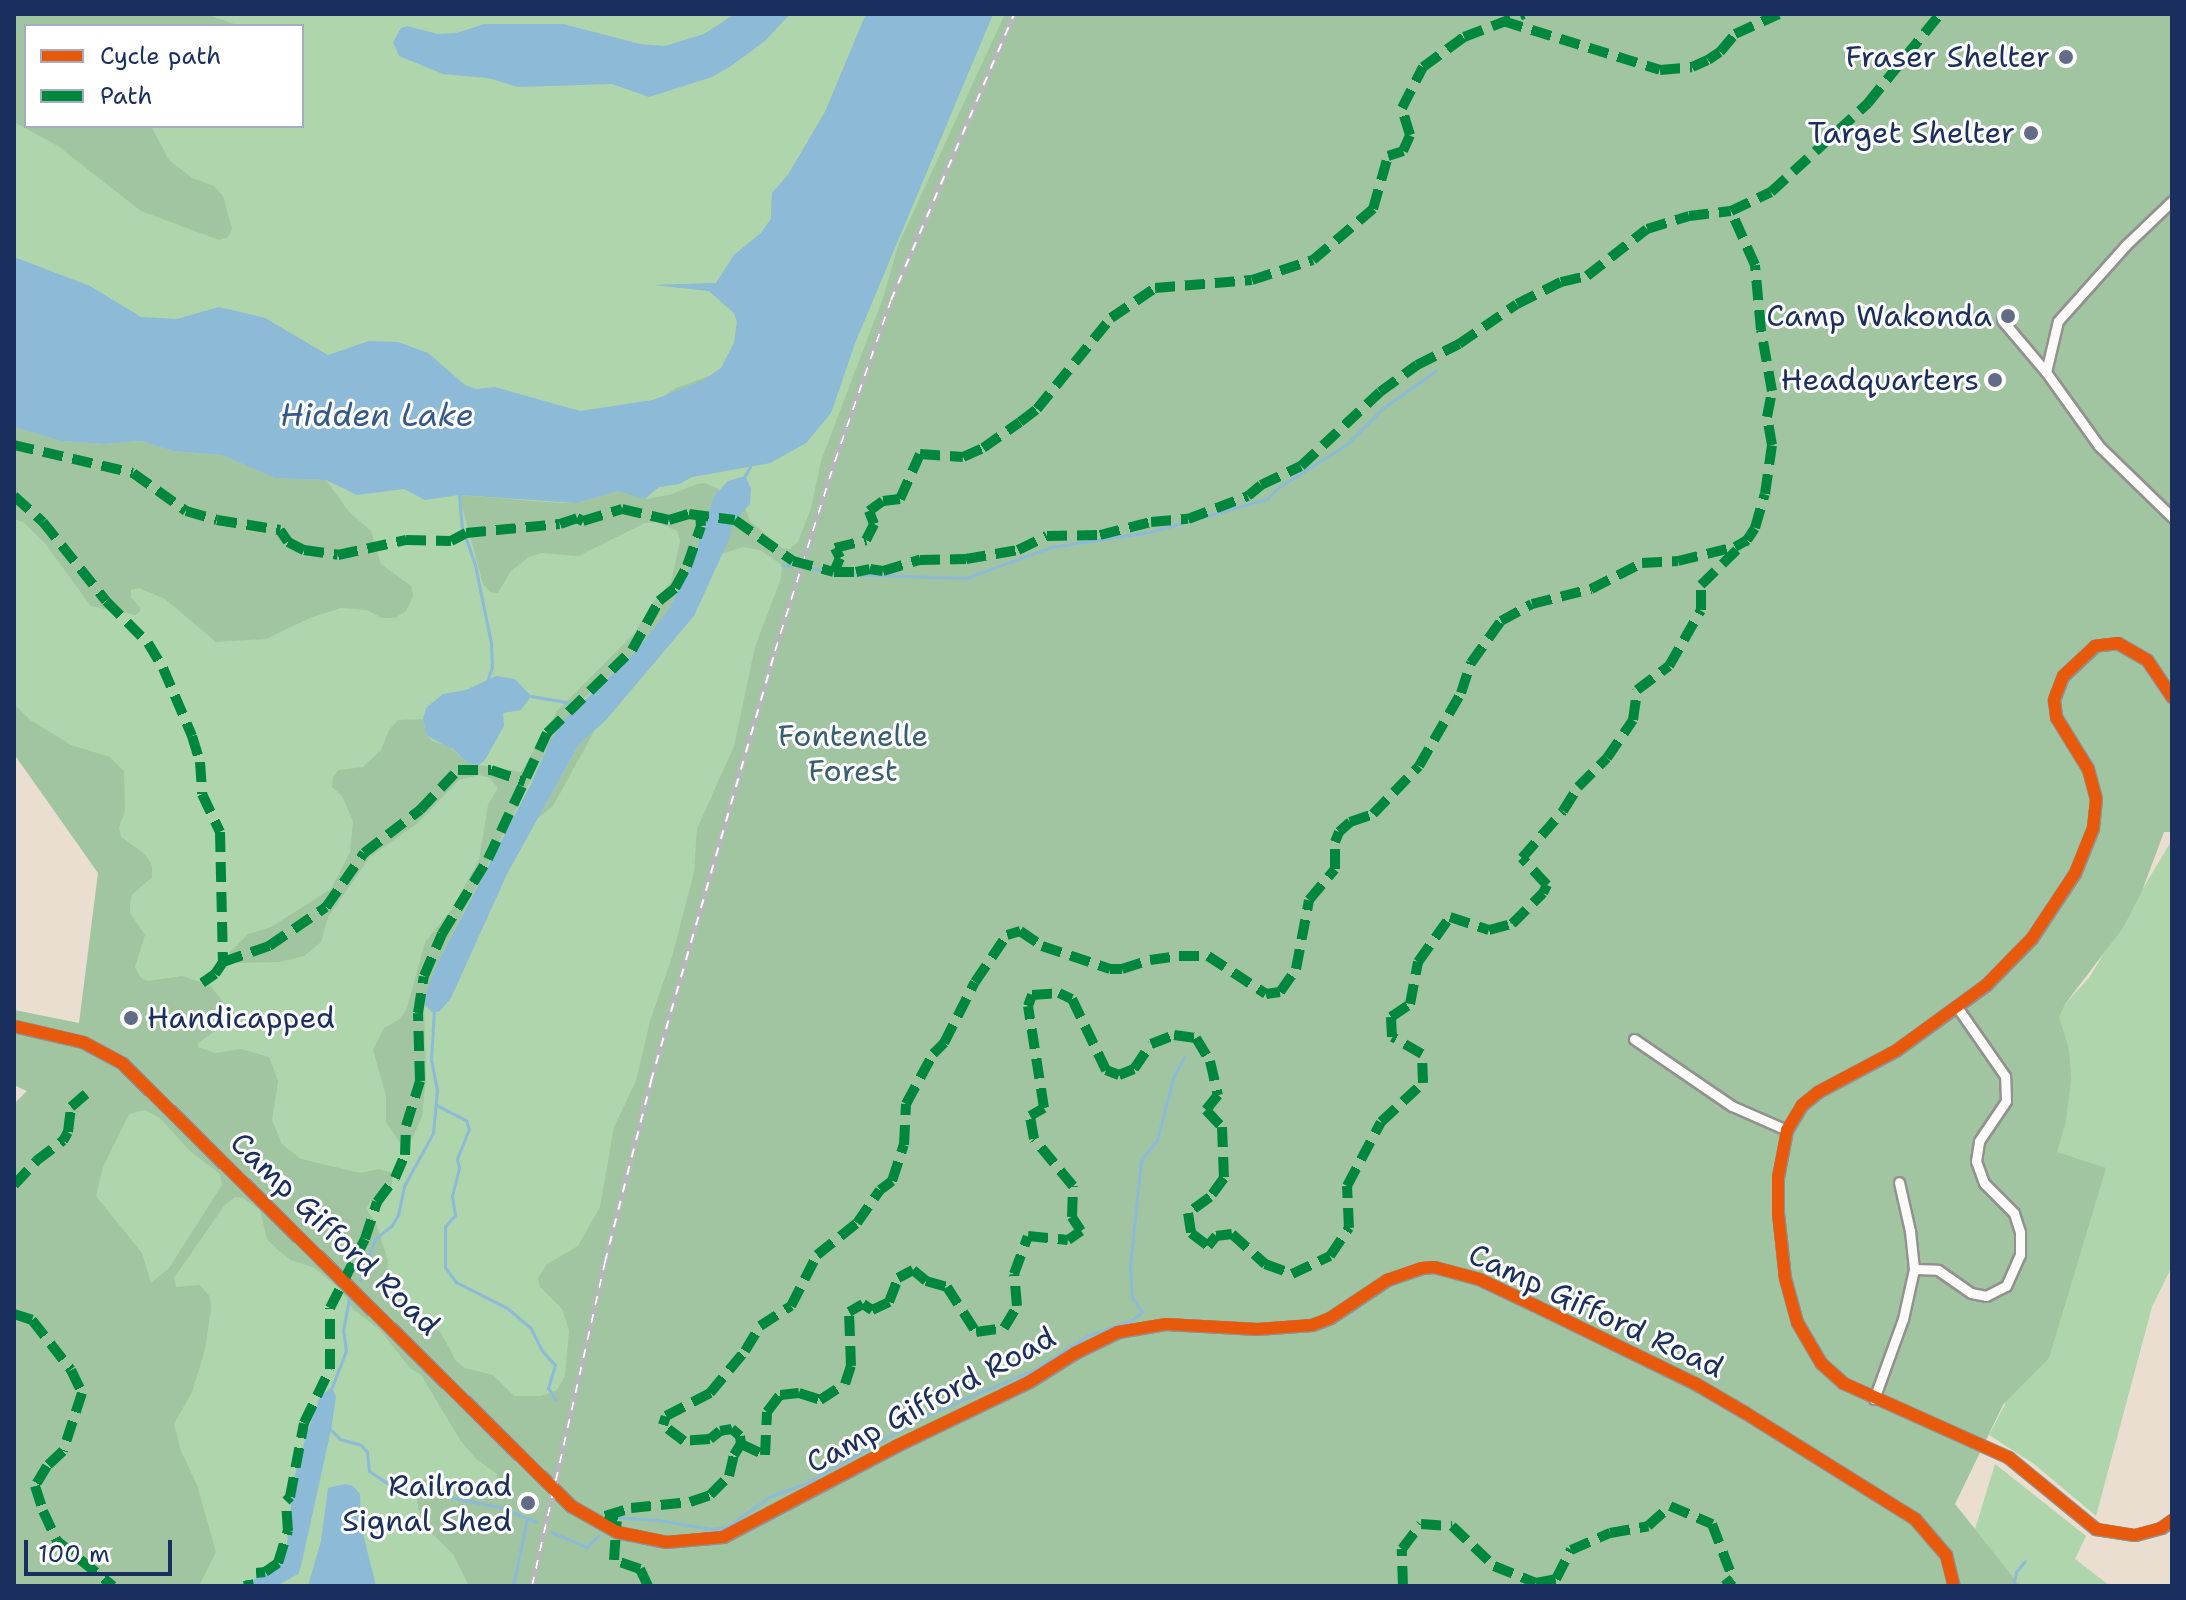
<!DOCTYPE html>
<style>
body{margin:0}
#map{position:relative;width:2186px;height:1600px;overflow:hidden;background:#e9decf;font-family:"Shantell Sans",sans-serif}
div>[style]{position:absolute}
.green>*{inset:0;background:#aed5ac}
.forest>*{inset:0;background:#a1c5a0}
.water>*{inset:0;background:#8dbad7}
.stream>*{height:3px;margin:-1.5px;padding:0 1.5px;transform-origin:1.5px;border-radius:1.5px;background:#8dbad7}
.roads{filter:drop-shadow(2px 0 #939090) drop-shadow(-2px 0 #939090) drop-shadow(0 2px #939090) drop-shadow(0 -2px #939090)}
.minor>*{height:9px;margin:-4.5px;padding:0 4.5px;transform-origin:4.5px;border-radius:4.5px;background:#fcfaf8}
.rail>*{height:6px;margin-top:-3px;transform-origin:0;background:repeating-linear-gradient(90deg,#fff 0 9px,#b6b7ba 0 18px);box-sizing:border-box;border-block:2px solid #b6b7ba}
.quiet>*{height:10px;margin-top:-5px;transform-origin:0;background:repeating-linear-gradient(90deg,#00873e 0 20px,transparent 0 30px)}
.cycleway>*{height:12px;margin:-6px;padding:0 6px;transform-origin:6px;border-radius:6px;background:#e8590c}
.dots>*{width:22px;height:22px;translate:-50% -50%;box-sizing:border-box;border:4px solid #fff;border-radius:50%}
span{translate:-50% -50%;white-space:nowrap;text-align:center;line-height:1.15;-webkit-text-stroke:6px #fff;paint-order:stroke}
.poi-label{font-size:30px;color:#1b2f5e}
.right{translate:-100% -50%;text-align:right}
.left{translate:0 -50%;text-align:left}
.park-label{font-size:30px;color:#385f6d}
.street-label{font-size:30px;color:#1b2f5e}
.water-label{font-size:32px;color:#355a8a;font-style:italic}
.frame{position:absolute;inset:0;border:16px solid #1b2f5e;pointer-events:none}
.legend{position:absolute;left:24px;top:24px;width:280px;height:104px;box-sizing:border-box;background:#fff;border:2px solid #a4acbf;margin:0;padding:10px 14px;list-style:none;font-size:24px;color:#1b2f5e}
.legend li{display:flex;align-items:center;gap:16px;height:40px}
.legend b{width:40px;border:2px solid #a4acbf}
.scale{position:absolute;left:24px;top:1540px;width:148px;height:36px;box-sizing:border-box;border:4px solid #1b2f5e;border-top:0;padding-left:10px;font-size:24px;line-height:28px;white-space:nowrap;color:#1b2f5e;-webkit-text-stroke:6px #fff;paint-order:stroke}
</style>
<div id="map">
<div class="green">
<div style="clip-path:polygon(evenodd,14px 14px,2131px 14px,1954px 1504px,1975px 1529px,1995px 1464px,2086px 1536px,2075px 1559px,2110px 1586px,14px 1586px,14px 1104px,27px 1091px,14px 1085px,14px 1010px,97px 1027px,120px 861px,14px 714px,14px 14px,26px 26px,302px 26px,302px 126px,26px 126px,26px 26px)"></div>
<div style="clip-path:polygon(2172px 840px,2172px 1266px,2152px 1307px,2096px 1516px,2034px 1464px,1989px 1435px,2046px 1326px,2063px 1197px,2040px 1031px,2089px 978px)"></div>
</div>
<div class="forest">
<div style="clip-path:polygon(14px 14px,205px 14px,240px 26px,26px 26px,26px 126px,151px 126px,169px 160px,192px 178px,214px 186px,223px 196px,232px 229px,228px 237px,219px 240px,141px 211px,58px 146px,14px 122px)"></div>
<div style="clip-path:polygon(866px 14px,993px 14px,855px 343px,831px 413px,806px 443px,770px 463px,692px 477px,679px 484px,659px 487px,645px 499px,669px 495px,697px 484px,705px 483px,719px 489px,692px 564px,668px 610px,635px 652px,583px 699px,555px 732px,435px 968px,424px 999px,426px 1078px,422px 1117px,409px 1145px,400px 1143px,386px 1122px,386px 1096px,373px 1050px,384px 1028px,400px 1019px,407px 1008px,425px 942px,452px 909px,479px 860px,488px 805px,498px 788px,490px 778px,479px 775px,459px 780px,419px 822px,370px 857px,328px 917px,321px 942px,304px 956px,280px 962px,237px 963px,231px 961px,230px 952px,248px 934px,271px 927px,331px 889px,350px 852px,353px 821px,342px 796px,332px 787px,333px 776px,339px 770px,363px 767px,381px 750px,389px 730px,398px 720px,423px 719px,427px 736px,432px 741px,447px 745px,468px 763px,521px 772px,557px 711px,635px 633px,650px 606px,671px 582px,680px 541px,677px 531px,657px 522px,645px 523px,578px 556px,542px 553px,529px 557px,511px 571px,498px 593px,490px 592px,483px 584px,459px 495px,558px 503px,576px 503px,619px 491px,629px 491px,632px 496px,630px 406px,663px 397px,676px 388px,712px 375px,721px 368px,734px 343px,737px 322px,734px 313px,709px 291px,655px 285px,716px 283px,734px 255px,761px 233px,771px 219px,772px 193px,788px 175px,825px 112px)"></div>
<div style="clip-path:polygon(evenodd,1005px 14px,2172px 14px,2172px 832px,2164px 832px,2142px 891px,2123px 928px,2065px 1004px,2059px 1017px,2069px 1049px,2071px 1079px,2066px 1121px,2057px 1152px,2106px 1168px,2049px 1358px,2003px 1405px,1955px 1504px,2020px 1586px,469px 1586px,453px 1554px,422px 1524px,414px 1488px,426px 1478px,439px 1478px,487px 1489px,496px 1483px,497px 1474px,476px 1459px,461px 1441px,421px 1375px,410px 1368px,380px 1330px,353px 1309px,341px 1290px,315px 1268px,291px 1260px,278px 1250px,267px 1239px,260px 1210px,243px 1198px,235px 1197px,224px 1206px,174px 1278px,176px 1287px,200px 1285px,210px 1297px,211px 1308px,205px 1350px,192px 1392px,174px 1424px,181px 1451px,197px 1485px,216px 1552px,199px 1586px,14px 1586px,14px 1104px,27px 1091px,14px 1085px,14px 1010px,79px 1023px,98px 873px,14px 754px,14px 704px,30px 720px,71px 745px,110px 757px,124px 771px,125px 810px,119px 828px,121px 837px,146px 855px,152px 866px,152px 877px,132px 895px,130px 903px,130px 913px,145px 935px,135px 967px,140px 977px,147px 981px,182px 976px,210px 985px,223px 1002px,225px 1014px,218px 1029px,198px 1043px,198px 1047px,215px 1053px,241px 1049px,269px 1057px,278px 1081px,272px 1120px,282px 1144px,292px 1152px,301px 1159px,360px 1173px,379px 1169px,393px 1173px,391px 1191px,385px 1198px,371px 1201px,366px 1209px,376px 1223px,388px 1261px,387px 1291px,392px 1303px,415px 1323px,440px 1331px,456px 1361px,465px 1368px,493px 1375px,514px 1396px,541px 1396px,557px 1390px,565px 1376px,569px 1330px,562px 1309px,540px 1287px,538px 1278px,547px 1264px,578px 1246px,600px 1207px,614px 1127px,636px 1081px,650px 1021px,672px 957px,694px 872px,697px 829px,734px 746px,755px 647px,781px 578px,782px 565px,760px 550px,743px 547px,722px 554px,732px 523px,745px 508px,750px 521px,782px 548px,790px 549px,798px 542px,811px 508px,821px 461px,883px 298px,899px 243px,1005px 14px,145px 1110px,160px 1118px,191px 1152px,220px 1174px,222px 1185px,169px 1268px,151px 1283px,142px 1253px,96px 1196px,103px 1167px,129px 1114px,145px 1110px)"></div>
<div style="clip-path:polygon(14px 427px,61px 441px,104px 444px,141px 441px,173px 451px,222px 455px,275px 478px,326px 480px,349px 512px,371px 531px,381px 564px,411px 586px,413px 596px,406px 611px,395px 618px,382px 618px,367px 610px,341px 608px,310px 618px,266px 639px,216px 642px,165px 599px,139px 588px,131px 590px,131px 597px,140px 608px,140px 612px,135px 615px,91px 606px,44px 542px,23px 522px,14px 519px)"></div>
<div style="clip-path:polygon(596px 728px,553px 806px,538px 818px,579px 744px)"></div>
</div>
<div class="water">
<div style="clip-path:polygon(735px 14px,790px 14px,765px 41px,731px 66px,712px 77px,649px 97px,612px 84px,518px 87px,488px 78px,443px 74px,399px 56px,393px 42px,401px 28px,407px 26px,438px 34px,456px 33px,485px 24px,563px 24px,640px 44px,665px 46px,704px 34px)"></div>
<div style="clip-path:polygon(866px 14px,993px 14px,855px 343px,831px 413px,806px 443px,770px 463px,692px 477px,679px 484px,659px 487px,644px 499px,619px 491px,576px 503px,459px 495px,425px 500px,404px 489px,357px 495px,326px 480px,275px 478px,222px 455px,173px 451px,141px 441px,104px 444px,61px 441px,14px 427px,14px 257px,90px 286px,141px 317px,177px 319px,219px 307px,265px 318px,328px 355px,369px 341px,398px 342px,428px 353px,465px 385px,476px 389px,495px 387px,580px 411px,653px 400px,704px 380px,721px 368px,734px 343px,737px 322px,734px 313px,709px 291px,655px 285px,716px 283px,734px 255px,761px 233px,771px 219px,772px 193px,788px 175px,825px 112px)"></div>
<div style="clip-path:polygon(745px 476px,751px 488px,750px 504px,732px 523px,730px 537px,694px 616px,605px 721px,579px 744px,507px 874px,451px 998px,440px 1011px,433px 1013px,425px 1005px,424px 999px,435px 968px,531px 784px,550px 741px,562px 722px,635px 652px,668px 610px,692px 564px,714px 496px,728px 481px)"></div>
<div style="clip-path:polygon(496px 676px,515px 679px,531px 696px,521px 710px,503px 713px,504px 726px,485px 760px,479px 765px,468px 763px,453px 749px,427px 736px,423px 719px,426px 708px,443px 694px,466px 690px)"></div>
<div style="clip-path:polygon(332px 1387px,336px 1397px,331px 1430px,301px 1566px,298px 1574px,280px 1584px,256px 1585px,253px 1582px,256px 1578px,277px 1567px,286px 1553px,294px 1478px,306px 1436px,320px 1397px)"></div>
<div style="clip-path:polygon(345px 1484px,353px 1486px,360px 1494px,361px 1526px,376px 1586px,308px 1586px,321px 1541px,328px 1488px)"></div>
</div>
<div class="stream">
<div style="left:743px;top:479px;width:14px;rotate:-60deg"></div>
<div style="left:459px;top:495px;width:32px;rotate:85deg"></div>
<div style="left:462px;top:527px;width:40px;rotate:71.1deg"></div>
<div style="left:475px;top:565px;width:80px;rotate:78.4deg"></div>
<div style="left:491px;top:643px;width:24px;rotate:88deg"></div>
<div style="left:492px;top:667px;width:12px;rotate:110deg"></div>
<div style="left:782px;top:565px;width:8px;rotate:7deg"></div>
<div style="left:812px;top:568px;width:28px;rotate:13deg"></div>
<div style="left:839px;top:574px;width:127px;rotate:1.8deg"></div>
<div style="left:966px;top:578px;width:90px;rotate:-20deg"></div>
<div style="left:1051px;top:547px;width:100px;rotate:-8.6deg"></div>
<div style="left:1150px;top:532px;width:122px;rotate:-15.8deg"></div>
<div style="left:1267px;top:499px;width:17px;rotate:-45deg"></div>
<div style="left:1279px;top:487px;width:79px;rotate:-32.1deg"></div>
<div style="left:1346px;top:445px;width:52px;rotate:-45deg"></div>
<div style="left:1383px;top:408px;width:64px;rotate:-35.4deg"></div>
<div style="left:531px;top:696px;width:35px;rotate:10deg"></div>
<div style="left:565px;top:702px;width:12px;rotate:35deg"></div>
<div style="left:436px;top:1105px;width:34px;rotate:27deg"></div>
<div style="left:466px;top:1120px;width:9px;rotate:72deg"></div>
<div style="left:469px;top:1129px;width:32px;rotate:112deg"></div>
<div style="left:457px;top:1159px;width:9px;rotate:77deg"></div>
<div style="left:459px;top:1168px;width:29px;rotate:104deg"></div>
<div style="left:452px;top:1196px;width:19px;rotate:81deg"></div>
<div style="left:455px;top:1215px;width:16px;rotate:130deg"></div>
<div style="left:445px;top:1227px;width:40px;rotate:90deg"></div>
<div style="left:445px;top:1267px;width:19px;rotate:54deg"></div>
<div style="left:456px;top:1282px;width:57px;rotate:27deg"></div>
<div style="left:507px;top:1308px;width:30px;rotate:40deg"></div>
<div style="left:530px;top:1327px;width:27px;rotate:63deg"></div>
<div style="left:542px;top:1351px;width:19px;rotate:47deg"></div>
<div style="left:555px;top:1365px;width:24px;rotate:107deg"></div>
<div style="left:548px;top:1388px;width:14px;rotate:56deg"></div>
<div style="left:360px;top:1280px;width:44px;rotate:-69.9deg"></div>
<div style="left:375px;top:1239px;width:22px;rotate:-39deg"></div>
<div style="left:392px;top:1225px;width:12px;rotate:-59deg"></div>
<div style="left:398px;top:1215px;width:30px;rotate:-78deg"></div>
<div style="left:404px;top:1186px;width:60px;rotate:-61.3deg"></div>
<div style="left:433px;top:1133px;width:43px;rotate:-84.7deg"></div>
<div style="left:437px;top:1090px;width:31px;rotate:-101deg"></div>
<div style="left:431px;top:1060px;width:50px;rotate:-86.6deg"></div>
<div style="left:332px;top:1387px;width:39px;rotate:-69deg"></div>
<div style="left:346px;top:1351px;width:21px;rotate:-98deg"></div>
<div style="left:343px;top:1330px;width:33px;rotate:-79deg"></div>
<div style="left:331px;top:1430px;width:13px;rotate:45deg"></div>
<div style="left:340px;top:1439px;width:22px;rotate:16deg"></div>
<div style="left:361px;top:1445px;width:9px;rotate:49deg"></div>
<div style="left:367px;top:1452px;width:19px;rotate:84deg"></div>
<div style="left:369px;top:1471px;width:23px;rotate:34deg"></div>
<div style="left:388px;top:1484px;width:113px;rotate:11.7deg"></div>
<div style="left:499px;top:1507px;width:41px;rotate:21.5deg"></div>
<div style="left:609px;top:1517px;width:49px;rotate:3.5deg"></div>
<div style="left:658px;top:1520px;width:54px;rotate:9.6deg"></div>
<div style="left:711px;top:1529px;width:15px;rotate:-8deg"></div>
<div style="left:726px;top:1527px;width:55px;rotate:-34.6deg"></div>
<div style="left:771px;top:1496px;width:33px;rotate:-20deg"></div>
<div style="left:802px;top:1485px;width:145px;rotate:-29.2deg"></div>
<div style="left:929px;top:1414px;width:113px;rotate:-22.9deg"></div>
<div style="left:1033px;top:1370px;width:64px;rotate:-32.2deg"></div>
<div style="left:1087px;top:1336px;width:48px;rotate:-19.6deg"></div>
<div style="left:1132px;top:1320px;width:13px;rotate:-39deg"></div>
<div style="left:1142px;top:1312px;width:18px;rotate:-124deg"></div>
<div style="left:1132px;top:1297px;width:32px;rotate:-94deg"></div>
<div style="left:1130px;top:1265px;width:106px;rotate:-84deg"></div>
<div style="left:1141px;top:1160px;width:26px;rotate:-51deg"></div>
<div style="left:1157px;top:1140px;width:64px;rotate:-75.5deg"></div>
<div style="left:1173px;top:1078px;width:24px;rotate:-62deg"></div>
<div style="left:551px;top:1532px;width:39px;rotate:23deg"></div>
<div style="left:587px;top:1547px;width:16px;rotate:-45deg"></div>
<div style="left:513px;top:1586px;width:68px;rotate:-78.2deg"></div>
<div style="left:2013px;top:1586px;width:14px;rotate:-78deg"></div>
<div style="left:2016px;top:1572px;width:14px;rotate:-51deg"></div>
</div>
<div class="roads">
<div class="minor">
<div style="left:2002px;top:320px;width:68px;rotate:49.8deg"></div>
<div style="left:2046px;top:372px;width:91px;rotate:54.4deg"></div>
<div style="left:2099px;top:446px;width:102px;rotate:44.2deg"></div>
<div style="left:2046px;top:372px;width:52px;rotate:-76.8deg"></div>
<div style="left:2058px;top:321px;width:101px;rotate:-48.2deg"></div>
<div style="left:2125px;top:246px;width:65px;rotate:-43.8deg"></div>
<div style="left:2172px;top:697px;width:45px;rotate:-124deg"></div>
<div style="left:2147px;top:660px;width:34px;rotate:-150deg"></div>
<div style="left:2118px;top:643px;width:23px;rotate:173deg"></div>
<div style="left:2095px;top:646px;width:44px;rotate:136.8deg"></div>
<div style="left:2063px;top:676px;width:26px;rotate:111deg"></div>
<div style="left:2054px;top:700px;width:17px;rotate:83deg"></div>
<div style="left:2056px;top:717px;width:61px;rotate:58.4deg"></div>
<div style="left:2088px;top:769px;width:31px;rotate:75deg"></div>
<div style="left:2096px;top:799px;width:29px;rotate:96deg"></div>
<div style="left:2093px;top:828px;width:48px;rotate:111.8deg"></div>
<div style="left:2075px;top:873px;width:78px;rotate:123.5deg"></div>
<div style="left:2032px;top:938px;width:66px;rotate:134.4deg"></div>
<div style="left:1986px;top:985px;width:112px;rotate:144deg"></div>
<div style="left:1895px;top:1051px;width:87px;rotate:152deg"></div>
<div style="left:1818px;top:1092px;width:21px;rotate:141deg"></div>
<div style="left:1802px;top:1105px;width:29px;rotate:121deg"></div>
<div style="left:1787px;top:1130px;width:48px;rotate:100.8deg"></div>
<div style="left:1778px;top:1177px;width:36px;rotate:90deg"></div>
<div style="left:1778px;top:1213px;width:65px;rotate:83.9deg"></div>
<div style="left:1785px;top:1278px;width:46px;rotate:74.7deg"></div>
<div style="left:1797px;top:1322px;width:48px;rotate:59.7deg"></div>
<div style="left:1821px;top:1363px;width:30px;rotate:42deg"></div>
<div style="left:1843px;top:1383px;width:181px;rotate:24.2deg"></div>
<div style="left:2008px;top:1457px;width:114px;rotate:39.3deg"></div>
<div style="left:2096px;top:1529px;width:39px;rotate:9deg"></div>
<div style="left:2135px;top:1535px;width:27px;rotate:-15deg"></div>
<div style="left:2161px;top:1528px;width:14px;rotate:-36deg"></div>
<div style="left:14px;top:1026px;width:71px;rotate:13.1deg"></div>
<div style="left:83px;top:1042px;width:44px;rotate:28.3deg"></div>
<div style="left:122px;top:1063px;width:631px;rotate:44.61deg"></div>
<div style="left:571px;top:1506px;width:53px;rotate:29.5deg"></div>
<div style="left:617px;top:1532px;width:50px;rotate:11.5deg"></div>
<div style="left:666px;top:1542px;width:57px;rotate:-5deg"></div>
<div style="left:723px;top:1537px;width:195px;rotate:-27.7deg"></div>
<div style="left:896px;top:1446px;width:148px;rotate:-25.7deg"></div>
<div style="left:1029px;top:1382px;width:54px;rotate:-32.2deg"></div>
<div style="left:1075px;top:1353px;width:48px;rotate:-26deg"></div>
<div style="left:1118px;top:1332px;width:49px;rotate:-9.5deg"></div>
<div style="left:1166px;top:1324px;width:91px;rotate:3.1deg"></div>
<div style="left:1257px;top:1329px;width:55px;rotate:-4.2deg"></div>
<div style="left:1312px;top:1325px;width:19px;rotate:-21deg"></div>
<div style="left:1330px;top:1318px;width:69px;rotate:-33.7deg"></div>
<div style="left:1387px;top:1280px;width:37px;rotate:-19deg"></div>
<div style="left:1422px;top:1268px;width:12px;rotate:-5deg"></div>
<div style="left:1434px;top:1267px;width:47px;rotate:14.9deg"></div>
<div style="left:1479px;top:1279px;width:61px;rotate:25.3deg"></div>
<div style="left:1534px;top:1305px;width:180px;rotate:26deg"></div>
<div style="left:1696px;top:1384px;width:56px;rotate:30.3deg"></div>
<div style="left:1744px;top:1412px;width:202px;rotate:32deg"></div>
<div style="left:1915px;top:1519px;width:48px;rotate:49.3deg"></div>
<div style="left:1946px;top:1555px;width:32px;rotate:76deg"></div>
<div style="left:1634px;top:1039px;width:119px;rotate:34.4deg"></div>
<div style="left:1732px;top:1106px;width:60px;rotate:23.6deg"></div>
<div style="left:1914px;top:1269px;width:24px;rotate:2deg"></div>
<div style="left:1938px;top:1270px;width:40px;rotate:34.9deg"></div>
<div style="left:1971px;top:1293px;width:15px;rotate:11deg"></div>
<div style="left:1986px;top:1296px;width:22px;rotate:-27deg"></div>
<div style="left:2006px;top:1286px;width:34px;rotate:-66deg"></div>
<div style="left:2020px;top:1255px;width:23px;rotate:-90deg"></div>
<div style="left:2020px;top:1232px;width:20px;rotate:-108deg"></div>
<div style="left:2014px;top:1213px;width:42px;rotate:-135deg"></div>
<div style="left:1984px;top:1183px;width:23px;rotate:-110deg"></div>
<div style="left:1976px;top:1161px;width:20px;rotate:-81deg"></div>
<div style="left:1979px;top:1141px;width:48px;rotate:-56deg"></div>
<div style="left:2006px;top:1101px;width:25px;rotate:-92deg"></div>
<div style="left:2005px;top:1076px;width:84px;rotate:-124.8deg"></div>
<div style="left:1874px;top:1399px;width:85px;rotate:-70.1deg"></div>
<div style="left:1903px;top:1319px;width:51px;rotate:-77.6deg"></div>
<div style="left:1914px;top:1269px;width:38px;rotate:-96deg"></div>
<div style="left:1910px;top:1231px;width:50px;rotate:-102.7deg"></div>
</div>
</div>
<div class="rail">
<div style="left:532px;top:1586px;width:332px;rotate:-77.3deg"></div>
<div style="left:605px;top:1262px;width:187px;rotate:-75.7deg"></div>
<div style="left:651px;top:1081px;width:448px;rotate:-73.9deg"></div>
<div style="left:775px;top:651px;width:199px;rotate:-72.5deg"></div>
<div style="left:835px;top:461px;width:170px;rotate:-70.8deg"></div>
<div style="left:891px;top:300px;width:311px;rotate:-66.7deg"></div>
</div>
<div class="quiet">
<div style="left:1503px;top:21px;width:164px;rotate:17.3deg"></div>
<div style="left:1660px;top:70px;width:32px;rotate:-5deg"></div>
<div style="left:1692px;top:67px;width:17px;rotate:-24deg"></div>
<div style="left:1708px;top:60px;width:14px;rotate:-34deg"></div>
<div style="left:1720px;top:52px;width:23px;rotate:-50deg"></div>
<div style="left:1735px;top:34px;width:48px;rotate:-24.4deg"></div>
<div style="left:14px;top:445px;width:122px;rotate:13.2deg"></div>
<div style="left:133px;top:473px;width:65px;rotate:35.6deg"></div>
<div style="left:186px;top:511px;width:32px;rotate:16deg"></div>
<div style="left:217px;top:520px;width:64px;rotate:9deg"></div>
<div style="left:280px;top:530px;width:14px;rotate:56deg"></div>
<div style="left:288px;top:542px;width:18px;rotate:27deg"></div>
<div style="left:304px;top:550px;width:34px;rotate:8deg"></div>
<div style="left:338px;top:555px;width:70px;rotate:-12.4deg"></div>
<div style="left:406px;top:540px;width:45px;rotate:1.3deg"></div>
<div style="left:451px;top:541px;width:17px;rotate:-28deg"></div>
<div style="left:466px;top:533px;width:94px;rotate:-5.5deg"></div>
<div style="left:560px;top:524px;width:18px;rotate:-19deg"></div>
<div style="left:577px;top:518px;width:7px;rotate:27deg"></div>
<div style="left:583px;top:521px;width:41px;rotate:-17.1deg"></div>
<div style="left:622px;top:509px;width:48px;rotate:13.2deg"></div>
<div style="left:669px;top:520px;width:21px;rotate:-17deg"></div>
<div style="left:689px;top:514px;width:46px;rotate:7.4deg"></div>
<div style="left:735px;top:520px;width:71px;rotate:35.3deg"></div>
<div style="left:793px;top:561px;width:42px;rotate:15deg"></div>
<div style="left:834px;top:572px;width:22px"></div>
<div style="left:856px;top:572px;width:14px;rotate:-12deg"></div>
<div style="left:870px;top:569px;width:13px;rotate:9deg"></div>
<div style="left:883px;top:571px;width:39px;rotate:-17deg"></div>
<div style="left:920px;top:560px;width:46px;rotate:-1.2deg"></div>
<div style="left:966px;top:559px;width:53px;rotate:-9.8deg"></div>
<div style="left:1018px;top:550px;width:32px;rotate:-26deg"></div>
<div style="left:1047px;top:536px;width:53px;rotate:-1.1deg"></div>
<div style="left:1100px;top:535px;width:53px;rotate:-14.3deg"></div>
<div style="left:1151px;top:522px;width:37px;rotate:-5deg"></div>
<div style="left:1188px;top:519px;width:64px;rotate:-21deg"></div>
<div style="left:1248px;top:496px;width:17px;rotate:-40deg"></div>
<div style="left:1261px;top:485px;width:44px;rotate:-25.4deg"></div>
<div style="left:1301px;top:466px;width:108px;rotate:-43.1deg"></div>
<div style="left:1380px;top:392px;width:46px;rotate:-36.1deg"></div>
<div style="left:1417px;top:365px;width:47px;rotate:-26.6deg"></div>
<div style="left:1459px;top:344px;width:70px;rotate:-34.6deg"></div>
<div style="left:1517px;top:304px;width:49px;rotate:-26.6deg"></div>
<div style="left:1561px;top:282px;width:27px;rotate:-13deg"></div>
<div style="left:1587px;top:276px;width:76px;rotate:-38.1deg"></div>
<div style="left:1647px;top:229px;width:44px;rotate:-17.2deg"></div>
<div style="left:1689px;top:216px;width:42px;rotate:-6.8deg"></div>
<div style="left:1731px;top:211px;width:44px;rotate:-25.4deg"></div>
<div style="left:1771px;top:192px;width:132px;rotate:-42.5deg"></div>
<div style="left:1868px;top:103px;width:114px;rotate:-51deg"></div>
<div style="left:14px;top:496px;width:39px;rotate:42deg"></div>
<div style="left:43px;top:522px;width:101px;rotate:51.4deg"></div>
<div style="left:106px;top:601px;width:59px;rotate:45deg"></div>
<div style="left:148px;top:643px;width:29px;rotate:59deg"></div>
<div style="left:163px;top:668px;width:74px;rotate:66.9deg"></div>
<div style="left:192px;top:736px;width:27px;rotate:73deg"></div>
<div style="left:200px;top:762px;width:32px;rotate:86deg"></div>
<div style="left:202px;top:794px;width:42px;rotate:64.7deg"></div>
<div style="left:220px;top:832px;width:130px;rotate:88.7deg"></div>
<div style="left:834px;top:572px;width:15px;rotate:-67deg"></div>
<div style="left:840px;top:558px;width:11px;rotate:-117deg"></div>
<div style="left:835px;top:548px;width:32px;rotate:-14deg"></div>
<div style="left:866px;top:540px;width:18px;rotate:-63deg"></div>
<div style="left:874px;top:524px;width:14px;rotate:-111deg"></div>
<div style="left:869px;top:511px;width:17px;rotate:-36deg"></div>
<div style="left:883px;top:501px;width:17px;rotate:-7deg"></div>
<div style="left:900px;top:499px;width:49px;rotate:-66deg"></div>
<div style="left:920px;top:454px;width:43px;rotate:4deg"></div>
<div style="left:963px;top:457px;width:22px;rotate:-24deg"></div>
<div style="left:983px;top:448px;width:45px;rotate:-35.1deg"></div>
<div style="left:1020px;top:422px;width:21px;rotate:-37deg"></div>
<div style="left:1037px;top:409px;width:117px;rotate:-50.9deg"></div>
<div style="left:1111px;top:318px;width:53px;rotate:-34.3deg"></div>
<div style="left:1155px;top:288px;width:97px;rotate:-4.7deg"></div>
<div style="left:1252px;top:280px;width:64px;rotate:-18.2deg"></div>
<div style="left:1313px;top:260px;width:79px;rotate:-40.4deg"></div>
<div style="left:1373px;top:209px;width:55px;rotate:-74.2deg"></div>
<div style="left:1388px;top:156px;width:16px;rotate:-18deg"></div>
<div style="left:1403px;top:151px;width:17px;rotate:-66deg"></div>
<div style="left:1410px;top:135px;width:28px;rotate:-107deg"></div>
<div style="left:1402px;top:108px;width:46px;rotate:-62.9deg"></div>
<div style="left:1423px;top:67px;width:51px;rotate:-36.2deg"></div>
<div style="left:1464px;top:37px;width:64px;rotate:-21deg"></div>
<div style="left:223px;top:962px;width:49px;rotate:-19.2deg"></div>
<div style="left:269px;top:946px;width:69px;rotate:-34.4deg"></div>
<div style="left:326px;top:907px;width:66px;rotate:-54.9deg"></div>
<div style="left:364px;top:853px;width:71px;rotate:-37.5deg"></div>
<div style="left:420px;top:810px;width:55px;rotate:-46.5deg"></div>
<div style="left:458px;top:770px;width:33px"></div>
<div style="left:491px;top:770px;width:36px;rotate:19deg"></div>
<div style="left:202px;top:983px;width:16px;rotate:-35deg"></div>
<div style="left:215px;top:974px;width:14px;rotate:-56deg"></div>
<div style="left:14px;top:1185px;width:33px;rotate:-47deg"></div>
<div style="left:36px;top:1161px;width:34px;rotate:-37deg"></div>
<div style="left:63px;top:1141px;width:10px;rotate:-61deg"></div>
<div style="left:68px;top:1132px;width:25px;rotate:-83deg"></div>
<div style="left:71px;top:1107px;width:20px;rotate:-41deg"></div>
<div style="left:14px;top:1314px;width:19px;rotate:18deg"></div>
<div style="left:32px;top:1320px;width:63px;rotate:52deg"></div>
<div style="left:71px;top:1370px;width:25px;rotate:64deg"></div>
<div style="left:82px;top:1393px;width:61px;rotate:108.1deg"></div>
<div style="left:63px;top:1451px;width:22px;rotate:137deg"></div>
<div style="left:47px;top:1466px;width:23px;rotate:121deg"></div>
<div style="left:35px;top:1486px;width:26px;rotate:72deg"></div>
<div style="left:43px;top:1511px;width:33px;rotate:65deg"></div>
<div style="left:57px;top:1541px;width:72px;rotate:38.8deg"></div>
<div style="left:741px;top:1444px;width:26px;rotate:25deg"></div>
<div style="left:765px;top:1455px;width:43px;rotate:-87.3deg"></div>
<div style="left:767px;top:1412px;width:21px;rotate:-53deg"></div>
<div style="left:780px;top:1395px;width:19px;rotate:-6deg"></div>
<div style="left:799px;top:1393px;width:22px;rotate:18deg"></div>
<div style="left:820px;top:1400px;width:30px;rotate:-33deg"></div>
<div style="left:845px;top:1384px;width:19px;rotate:-72deg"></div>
<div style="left:851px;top:1366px;width:54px;rotate:-92.1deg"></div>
<div style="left:849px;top:1312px;width:16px;rotate:-30deg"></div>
<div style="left:863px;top:1304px;width:11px;rotate:34deg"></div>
<div style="left:872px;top:1310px;width:19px;rotate:-25deg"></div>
<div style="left:889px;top:1302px;width:26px;rotate:-69deg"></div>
<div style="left:898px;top:1278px;width:17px;rotate:-28deg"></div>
<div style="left:913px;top:1270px;width:17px;rotate:40deg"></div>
<div style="left:926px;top:1281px;width:22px;rotate:16deg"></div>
<div style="left:947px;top:1287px;width:54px;rotate:57.2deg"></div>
<div style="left:976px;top:1332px;width:28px;rotate:-8deg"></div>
<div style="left:1004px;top:1328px;width:26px;rotate:-59deg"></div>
<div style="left:1017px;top:1306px;width:32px;rotate:-95deg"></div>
<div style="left:1014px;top:1274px;width:40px;rotate:-69.8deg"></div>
<div style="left:1028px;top:1236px;width:40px;rotate:5.7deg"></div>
<div style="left:1068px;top:1240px;width:16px;rotate:-35deg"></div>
<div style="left:1081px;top:1231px;width:17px;rotate:-123deg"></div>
<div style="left:1072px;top:1217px;width:31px;rotate:-88deg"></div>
<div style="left:1073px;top:1186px;width:61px;rotate:-129.7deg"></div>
<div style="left:1034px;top:1139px;width:23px;rotate:-100deg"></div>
<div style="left:1030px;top:1116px;width:16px;rotate:-30deg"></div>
<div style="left:1044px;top:1108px;width:103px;rotate:-98.9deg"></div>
<div style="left:1028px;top:1006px;width:12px;rotate:-70deg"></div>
<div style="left:1032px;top:995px;width:27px;rotate:-4deg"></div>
<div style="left:1059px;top:993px;width:14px;rotate:25deg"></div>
<div style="left:1072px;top:999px;width:79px;rotate:64.4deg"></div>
<div style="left:1106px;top:1070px;width:14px;rotate:21deg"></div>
<div style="left:1119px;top:1075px;width:16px;rotate:-22deg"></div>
<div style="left:1134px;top:1069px;width:30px;rotate:-56deg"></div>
<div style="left:1151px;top:1044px;width:25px;rotate:-21deg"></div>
<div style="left:1174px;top:1035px;width:22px;rotate:8deg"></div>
<div style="left:1196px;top:1038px;width:27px;rotate:59deg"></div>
<div style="left:1210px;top:1061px;width:35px;rotate:77deg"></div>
<div style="left:1218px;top:1095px;width:19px;rotate:129deg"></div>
<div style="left:1206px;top:1110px;width:23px;rotate:47deg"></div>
<div style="left:1222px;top:1127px;width:51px;rotate:87.8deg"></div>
<div style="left:1224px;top:1178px;width:24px;rotate:126deg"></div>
<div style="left:1210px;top:1197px;width:27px;rotate:144deg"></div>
<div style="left:1188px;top:1213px;width:20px;rotate:81deg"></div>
<div style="left:1191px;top:1233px;width:21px;rotate:37deg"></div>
<div style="left:1208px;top:1246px;width:13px;rotate:-51deg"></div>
<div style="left:1216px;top:1236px;width:16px;rotate:-7deg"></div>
<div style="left:1232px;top:1234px;width:45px;rotate:42.3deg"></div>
<div style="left:1265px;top:1264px;width:29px;rotate:20deg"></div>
<div style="left:1292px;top:1274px;width:42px;rotate:-25.3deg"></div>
<div style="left:1330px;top:1256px;width:34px;rotate:-56deg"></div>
<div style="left:1349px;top:1228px;width:42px;rotate:-92.7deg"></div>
<div style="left:1347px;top:1186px;width:72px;rotate:-62deg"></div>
<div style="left:1381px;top:1122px;width:57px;rotate:-42.9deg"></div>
<div style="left:1423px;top:1083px;width:29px;rotate:-92deg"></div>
<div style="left:1422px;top:1054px;width:34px;rotate:-150deg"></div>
<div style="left:1392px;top:1037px;width:20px;rotate:-93deg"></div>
<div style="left:1391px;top:1017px;width:23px;rotate:-34deg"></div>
<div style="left:1410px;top:1004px;width:43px;rotate:-79.2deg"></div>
<div style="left:1418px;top:962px;width:55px;rotate:-54.6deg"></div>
<div style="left:1450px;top:917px;width:41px;rotate:18.4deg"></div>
<div style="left:1489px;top:930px;width:24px;rotate:-15deg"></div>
<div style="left:1512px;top:924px;width:44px;rotate:-45deg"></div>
<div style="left:1543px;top:893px;width:9px;rotate:-63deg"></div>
<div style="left:1547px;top:885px;width:37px;rotate:-133deg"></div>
<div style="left:1522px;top:858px;width:62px;rotate:-48.9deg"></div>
<div style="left:1563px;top:811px;width:28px;rotate:-58deg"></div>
<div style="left:1578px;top:787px;width:41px;rotate:-45deg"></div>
<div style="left:1607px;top:758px;width:46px;rotate:-55.6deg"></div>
<div style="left:1633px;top:720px;width:30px;rotate:-82deg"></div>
<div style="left:1637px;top:690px;width:40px;rotate:-37deg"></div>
<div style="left:1669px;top:666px;width:64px;rotate:-60.3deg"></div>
<div style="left:1701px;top:610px;width:25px;rotate:-90deg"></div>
<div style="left:1701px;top:585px;width:64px;rotate:-44.4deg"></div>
<div style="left:741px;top:1444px;width:8px;rotate:-97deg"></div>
<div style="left:740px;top:1436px;width:11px;rotate:-139deg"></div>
<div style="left:732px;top:1429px;width:12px;rotate:171deg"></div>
<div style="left:720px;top:1431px;width:13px;rotate:141deg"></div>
<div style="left:710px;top:1439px;width:26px;rotate:176deg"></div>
<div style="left:684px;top:1441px;width:26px;rotate:-143deg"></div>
<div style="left:663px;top:1425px;width:9px;rotate:-72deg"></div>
<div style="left:666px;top:1416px;width:50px;rotate:-27.6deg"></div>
<div style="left:710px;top:1393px;width:55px;rotate:-50.2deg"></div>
<div style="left:745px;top:1351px;width:29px;rotate:-59deg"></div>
<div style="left:760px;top:1326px;width:37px;rotate:-33deg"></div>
<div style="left:791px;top:1306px;width:57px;rotate:-63deg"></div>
<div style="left:817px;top:1255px;width:51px;rotate:-38.7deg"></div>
<div style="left:857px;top:1223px;width:40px;rotate:-55.1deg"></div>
<div style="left:880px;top:1190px;width:15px;rotate:-37deg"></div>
<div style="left:892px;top:1181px;width:38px;rotate:-72deg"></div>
<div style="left:904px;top:1145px;width:41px;rotate:-87.2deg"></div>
<div style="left:906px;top:1104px;width:57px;rotate:-61.6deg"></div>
<div style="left:933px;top:1054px;width:16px;rotate:-45deg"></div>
<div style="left:944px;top:1043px;width:68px;rotate:-63.1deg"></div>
<div style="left:975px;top:982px;width:57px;rotate:-55.8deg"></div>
<div style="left:1007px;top:935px;width:14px;rotate:-17deg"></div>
<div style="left:1020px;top:931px;width:27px;rotate:34deg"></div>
<div style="left:1042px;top:946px;width:72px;rotate:18.7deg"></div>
<div style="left:1110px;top:969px;width:12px"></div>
<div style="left:1122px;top:969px;width:29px;rotate:-18deg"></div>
<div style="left:1150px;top:960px;width:29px;rotate:-8deg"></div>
<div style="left:1179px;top:956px;width:29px"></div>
<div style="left:1208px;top:956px;width:69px;rotate:33.2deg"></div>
<div style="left:1266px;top:994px;width:14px;rotate:-8deg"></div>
<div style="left:1280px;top:992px;width:28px;rotate:-55deg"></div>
<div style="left:1296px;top:969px;width:70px;rotate:-79.3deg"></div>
<div style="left:1309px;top:900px;width:40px;rotate:-50deg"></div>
<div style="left:1335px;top:869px;width:27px;rotate:-90deg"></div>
<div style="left:1335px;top:842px;width:11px;rotate:-68deg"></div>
<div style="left:1339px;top:832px;width:15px;rotate:-42deg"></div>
<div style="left:1350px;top:822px;width:24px;rotate:-19deg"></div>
<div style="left:1373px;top:814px;width:66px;rotate:-46.2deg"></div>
<div style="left:1419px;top:766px;width:84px;rotate:-60.1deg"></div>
<div style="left:1461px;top:693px;width:32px;rotate:-72deg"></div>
<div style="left:1471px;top:663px;width:52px;rotate:-54.5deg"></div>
<div style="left:1501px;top:621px;width:35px;rotate:-29deg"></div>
<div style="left:1532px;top:604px;width:61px;rotate:-14.3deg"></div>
<div style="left:1591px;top:589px;width:57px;rotate:-27deg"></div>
<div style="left:1642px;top:563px;width:36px;rotate:-3deg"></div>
<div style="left:1678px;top:561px;width:59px;rotate:-13.8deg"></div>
<div style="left:1735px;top:547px;width:14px;rotate:-30deg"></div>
<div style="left:1747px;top:540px;width:14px;rotate:-56deg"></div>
<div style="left:1755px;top:528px;width:35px;rotate:-74deg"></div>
<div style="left:1765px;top:494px;width:49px;rotate:-81.9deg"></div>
<div style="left:1772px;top:445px;width:28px;rotate:-100deg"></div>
<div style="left:1767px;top:417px;width:26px;rotate:-79deg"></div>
<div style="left:1772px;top:391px;width:62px;rotate:-100.2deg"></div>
<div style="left:1761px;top:330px;width:65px;rotate:-95.3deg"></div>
<div style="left:1755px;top:265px;width:59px;rotate:-114deg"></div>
<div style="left:256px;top:1573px;width:9px;rotate:-6deg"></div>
<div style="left:265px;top:1572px;width:16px;rotate:-35deg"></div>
<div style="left:278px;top:1563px;width:34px;rotate:-73deg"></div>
<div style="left:288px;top:1531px;width:30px;rotate:-94deg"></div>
<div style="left:286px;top:1501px;width:6px;rotate:-45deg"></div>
<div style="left:290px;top:1497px;width:75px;rotate:-79.3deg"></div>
<div style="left:304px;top:1423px;width:60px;rotate:-64.3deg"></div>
<div style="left:330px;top:1369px;width:61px;rotate:-90deg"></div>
<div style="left:330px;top:1308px;width:77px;rotate:-63.1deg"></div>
<div style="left:365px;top:1239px;width:39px;rotate:-72deg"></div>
<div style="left:377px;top:1202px;width:30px;rotate:-53deg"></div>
<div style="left:395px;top:1178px;width:25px;rotate:-67deg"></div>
<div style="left:405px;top:1155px;width:29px;rotate:-88deg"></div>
<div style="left:406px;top:1126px;width:47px;rotate:-72.7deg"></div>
<div style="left:420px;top:1081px;width:68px;rotate:-91.7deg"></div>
<div style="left:418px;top:1013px;width:37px;rotate:-81deg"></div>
<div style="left:424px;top:976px;width:46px;rotate:-66.8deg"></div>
<div style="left:442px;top:934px;width:88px;rotate:-58.5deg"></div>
<div style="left:488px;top:859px;width:139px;rotate:-64.9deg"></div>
<div style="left:547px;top:733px;width:119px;rotate:-44.3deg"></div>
<div style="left:632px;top:650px;width:56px;rotate:-61.1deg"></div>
<div style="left:659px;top:601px;width:21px;rotate:-39deg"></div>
<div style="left:675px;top:588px;width:25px;rotate:-61deg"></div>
<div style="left:687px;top:566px;width:42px;rotate:-70.7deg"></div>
<div style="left:701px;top:526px;width:11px;rotate:-95deg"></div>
<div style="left:248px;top:1580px;width:6px;rotate:81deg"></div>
<div style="left:648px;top:1586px;width:19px;rotate:-115deg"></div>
<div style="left:640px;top:1569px;width:28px;rotate:-161deg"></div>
<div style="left:614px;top:1560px;width:39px;rotate:-86deg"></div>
<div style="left:617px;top:1521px;width:13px;rotate:-157deg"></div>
<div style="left:605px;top:1516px;width:27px;rotate:-17deg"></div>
<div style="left:631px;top:1508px;width:59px;rotate:-5.8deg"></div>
<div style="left:690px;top:1502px;width:21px;rotate:-19deg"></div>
<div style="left:710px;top:1495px;width:27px;rotate:-45deg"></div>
<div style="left:729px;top:1476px;width:22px;rotate:-77deg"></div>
<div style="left:734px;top:1455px;width:13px;rotate:-58deg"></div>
<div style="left:1403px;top:1586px;width:37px;rotate:-92deg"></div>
<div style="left:1402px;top:1549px;width:31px;rotate:-53deg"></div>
<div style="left:1421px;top:1524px;width:31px;rotate:4deg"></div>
<div style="left:1452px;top:1526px;width:58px;rotate:43.6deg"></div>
<div style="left:1494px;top:1566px;width:45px;rotate:22deg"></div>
<div style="left:1536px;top:1583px;width:20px;rotate:-11deg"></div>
<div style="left:1556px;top:1579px;width:33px;rotate:-63deg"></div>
<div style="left:1571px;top:1550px;width:43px;rotate:-23.6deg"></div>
<div style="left:1610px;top:1533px;width:39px;rotate:-10deg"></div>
<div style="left:1648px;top:1526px;width:30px;rotate:-42deg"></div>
<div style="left:1670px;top:1506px;width:46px;rotate:23.2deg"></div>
<div style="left:1712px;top:1524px;width:59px;rotate:69.1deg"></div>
<div style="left:1733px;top:1579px;width:11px;rotate:142deg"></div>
</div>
<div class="cycleway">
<div style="left:2172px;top:697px;width:45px;rotate:-124deg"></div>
<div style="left:2147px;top:660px;width:34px;rotate:-150deg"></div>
<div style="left:2118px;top:643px;width:23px;rotate:173deg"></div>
<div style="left:2095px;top:646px;width:44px;rotate:136.8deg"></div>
<div style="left:2063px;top:676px;width:26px;rotate:111deg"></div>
<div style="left:2054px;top:700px;width:17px;rotate:83deg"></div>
<div style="left:2056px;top:717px;width:61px;rotate:58.4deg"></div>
<div style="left:2088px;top:769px;width:31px;rotate:75deg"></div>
<div style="left:2096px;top:799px;width:29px;rotate:96deg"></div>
<div style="left:2093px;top:828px;width:48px;rotate:111.8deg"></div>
<div style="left:2075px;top:873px;width:78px;rotate:123.5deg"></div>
<div style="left:2032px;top:938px;width:66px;rotate:134.4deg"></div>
<div style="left:1986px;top:985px;width:112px;rotate:144deg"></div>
<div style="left:1895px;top:1051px;width:87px;rotate:152deg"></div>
<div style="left:1818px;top:1092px;width:21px;rotate:141deg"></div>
<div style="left:1802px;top:1105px;width:29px;rotate:121deg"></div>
<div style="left:1787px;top:1130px;width:48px;rotate:100.8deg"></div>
<div style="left:1778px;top:1177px;width:36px;rotate:90deg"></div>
<div style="left:1778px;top:1213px;width:65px;rotate:83.9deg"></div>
<div style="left:1785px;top:1278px;width:46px;rotate:74.7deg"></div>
<div style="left:1797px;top:1322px;width:48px;rotate:59.7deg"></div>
<div style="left:1821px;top:1363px;width:30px;rotate:42deg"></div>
<div style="left:1843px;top:1383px;width:181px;rotate:24.2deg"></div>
<div style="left:2008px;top:1457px;width:114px;rotate:39.3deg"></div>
<div style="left:2096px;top:1529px;width:39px;rotate:9deg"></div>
<div style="left:2135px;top:1535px;width:27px;rotate:-15deg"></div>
<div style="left:2161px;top:1528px;width:14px;rotate:-36deg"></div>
<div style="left:14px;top:1026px;width:71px;rotate:13.1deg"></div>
<div style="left:83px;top:1042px;width:44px;rotate:28.3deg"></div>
<div style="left:122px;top:1063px;width:631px;rotate:44.61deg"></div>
<div style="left:571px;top:1506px;width:53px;rotate:29.5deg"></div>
<div style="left:617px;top:1532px;width:50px;rotate:11.5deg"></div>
<div style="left:666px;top:1542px;width:57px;rotate:-5deg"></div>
<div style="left:723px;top:1537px;width:195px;rotate:-27.7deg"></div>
<div style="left:896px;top:1446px;width:148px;rotate:-25.7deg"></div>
<div style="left:1029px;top:1382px;width:54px;rotate:-32.2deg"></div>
<div style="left:1075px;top:1353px;width:48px;rotate:-26deg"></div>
<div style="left:1118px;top:1332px;width:49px;rotate:-9.5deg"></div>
<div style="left:1166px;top:1324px;width:91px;rotate:3.1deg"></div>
<div style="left:1257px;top:1329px;width:55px;rotate:-4.2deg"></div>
<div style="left:1312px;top:1325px;width:19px;rotate:-21deg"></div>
<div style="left:1330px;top:1318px;width:69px;rotate:-33.7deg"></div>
<div style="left:1387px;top:1280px;width:37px;rotate:-19deg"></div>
<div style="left:1422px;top:1268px;width:12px;rotate:-5deg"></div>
<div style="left:1434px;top:1267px;width:47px;rotate:14.9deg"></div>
<div style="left:1479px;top:1279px;width:61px;rotate:25.3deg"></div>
<div style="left:1534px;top:1305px;width:180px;rotate:26deg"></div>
<div style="left:1696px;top:1384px;width:56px;rotate:30.3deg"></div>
<div style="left:1744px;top:1412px;width:202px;rotate:32deg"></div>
<div style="left:1915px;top:1519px;width:48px;rotate:49.3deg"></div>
<div style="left:1946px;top:1555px;width:32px;rotate:76deg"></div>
</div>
<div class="dots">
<div style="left:2066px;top:57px;background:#636c86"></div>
<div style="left:2031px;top:133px;background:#636c86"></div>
<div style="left:2008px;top:316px;background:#636c86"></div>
<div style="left:1995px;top:380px;background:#636c86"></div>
<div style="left:131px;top:1018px;background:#636c86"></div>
<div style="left:528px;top:1503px;background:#636c86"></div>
</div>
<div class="poi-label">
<span class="right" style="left:2050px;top:57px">Fraser Shelter</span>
<span class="right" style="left:2015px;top:133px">Target Shelter</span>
<span class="right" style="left:1992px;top:316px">Camp Wakonda</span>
<span class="right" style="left:1979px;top:380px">Headquarters</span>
<span class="left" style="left:147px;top:1018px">Handicapped</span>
<span class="right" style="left:512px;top:1503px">Railroad<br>Signal Shed</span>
</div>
<div class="park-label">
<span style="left:853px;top:753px">Fontenelle<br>Forest</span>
</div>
<div class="street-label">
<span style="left:335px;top:1234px;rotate:44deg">Camp Gifford Road</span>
<span style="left:1596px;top:1311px;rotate:25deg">Camp Gifford Road</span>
<span style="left:931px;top:1400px;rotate:-28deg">Camp Gifford Road</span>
</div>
<div class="water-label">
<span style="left:377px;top:415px">Hidden Lake</span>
</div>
<div class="frame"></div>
<ul class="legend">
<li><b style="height:10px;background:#e8590c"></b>Cycle path</li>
<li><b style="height:10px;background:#00873e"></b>Path</li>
</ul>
<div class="scale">100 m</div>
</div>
